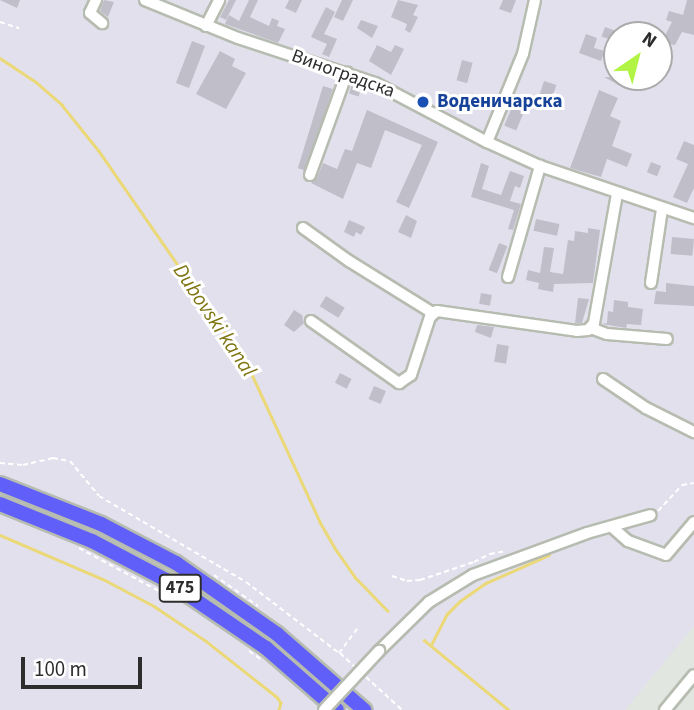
<!DOCTYPE html>
<meta charset="utf-8">
<style>
body{margin:0}
#map{position:relative;width:694px;height:710px;overflow:hidden;background:#e2e0ed;font-family:"Source Sans 3",sans-serif}
div>[style]{position:absolute}
.industrial>*{inset:0;background:#e1e6e0}
.stream>*{height:2.5px;margin:-1.25px;padding:0 1.25px;transform-origin:1.25px;border-radius:1.25px;background:#ebd877}
.building>*{inset:0;background:#c0bec9;transform-origin:0 0}
.path>*{height:2px;margin-top:-1px;transform-origin:0;background:repeating-linear-gradient(90deg,#fff 0 5px,transparent 0 8.5px)}
.roads{filter:drop-shadow(2px 0 #b7bcb0) drop-shadow(-2px 0 #b7bcb0) drop-shadow(0 2px #b7bcb0) drop-shadow(0 -2px #b7bcb0)}
.minor>*{height:10px;margin:-5px;padding:0 5px;transform-origin:5px;border-radius:5px;background:#fff}
.highway>*{height:14px;margin:-7px;padding:0 7px;transform-origin:7px;border-radius:7px;background:#605ff9}
.bridges{filter:drop-shadow(2px 0 #b7bcb0) drop-shadow(-2px 0 #b7bcb0) drop-shadow(0 2px #b7bcb0) drop-shadow(0 -2px #b7bcb0)}
.minor-bridge>*{height:10px;margin:-5px;padding:0 5px;transform-origin:5px;border-radius:5px;background:#fff}
.dots>*{width:19px;height:19px;translate:-50% -50%;box-sizing:border-box;border:4px solid #fff;border-radius:50%}
span{translate:-50% -50%;white-space:nowrap;text-align:center;line-height:1.15;-webkit-text-stroke:6px #fff;paint-order:stroke}
.shield-label span{padding:2px 5px;background:#fff;border:2px solid;border-radius:5px;-webkit-text-stroke-width:0}
.shield-label{font-size:18px;color:#2d2d2d;font-weight:700}
.street-label{font-size:19px;color:#2d2d2d}
.transit-label{font-size:19px;color:#164399;font-weight:700}
.left{translate:0 -50%;text-align:left}
.water-label{font-size:21px;color:#7f7612;font-style:italic}
.north{position:absolute;left:603px;top:21px;width:70px;height:70px;box-sizing:border-box;background:#fff;border:2px solid #ababab;border-radius:50%;rotate:35deg;font-size:19px;font-weight:700;line-height:28px;text-align:center;color:#2d2d2d}
.north::after{content:'';display:block;margin:auto;width:24px;height:32px;background:#b1f446;clip-path:polygon(50% 0,100% 100%,50% 72%,0 100%)}
.scale{position:absolute;left:21px;top:657px;width:121px;height:32px;box-sizing:border-box;border:4px solid #2d2d2d;border-top:0;padding-left:9px;font-size:21px;line-height:24px;white-space:nowrap;color:#2d2d2d;-webkit-text-stroke:5px #fff;paint-order:stroke}
</style>
<div id="map">
<div class="industrial">
<div style="clip-path:polygon(694px 626px,694px 710px,625px 710px)"></div>
</div>
<div class="stream">
<div style="left:0;top:58px;width:43px;rotate:33.7deg"></div>
<div style="left:36px;top:82px;width:35px;rotate:41deg"></div>
<div style="left:62px;top:105px;width:59px;rotate:51.2deg"></div>
<div style="left:99px;top:151px;width:264px;rotate:55.3deg"></div>
<div style="left:249px;top:368px;width:170px;rotate:65.2deg"></div>
<div style="left:320px;top:522px;width:34px;rotate:60deg"></div>
<div style="left:337px;top:551px;width:32px;rotate:55deg"></div>
<div style="left:355px;top:577px;width:47px;rotate:45.9deg"></div>
<div style="left:0;top:535px;width:114px;rotate:23.2deg"></div>
<div style="left:105px;top:580px;width:55px;rotate:28deg"></div>
<div style="left:154px;top:606px;width:63px;rotate:33.9deg"></div>
<div style="left:206px;top:641px;width:90px;rotate:38.3deg"></div>
<div style="left:277px;top:697px;width:7px;rotate:56deg"></div>
<div style="left:281px;top:703px;width:7px;rotate:106deg"></div>
<div style="left:424px;top:640px;width:110px;rotate:39.5deg"></div>
<div style="left:431px;top:645px;width:35px;rotate:-63deg"></div>
<div style="left:447px;top:614px;width:18px;rotate:-45deg"></div>
<div style="left:460px;top:601px;width:32px;rotate:-35deg"></div>
<div style="left:486px;top:583px;width:69px;rotate:-24deg"></div>
</div>
<div class="building">
<div style="clip-path:polygon(0 0,20px 0,17px 8px)"></div>
<div style="clip-path:polygon(104px 0,114px 2px,108px 17px,100px 11px)"></div>
<div style="clip-path:polygon(229px 0,236px 0,226px 20px,220px 17px)"></div>
<div style="clip-path:polygon(249px 0,258px 0,250px 17px,269px 26px,272px 18px,279px 21px,277px 26px,285px 29px,278px 43px,225px 24px,229px 15px,239px 21px)"></div>
<div style="clip-path:polygon(289px 0,302px 0,296px 13px,285px 8px)"></div>
<div style="clip-path:polygon(342px 0,353px 0,343px 21px,334px 17px)"></div>
<div style="clip-path:polygon(398px 0,418px 5px,413px 15px,418px 17px,410px 33px,405px 30px,407px 24px,391px 17px)"></div>
<div style="clip-path:polygon(503px 0,516px 0,511px 13px,499px 9px)"></div>
<div style="clip-path:polygon(687px 0,694px 0,694px 35px,682px 32px,675px 45px,669px 44px,662px 41px,672px 22px,666px 20px,669px 11px,683px 15px)"></div>
<div style="clip-path:polygon(326px 7px,335px 12px,324px 34px,337px 39px,329px 57px,322px 54px,327px 44px,311px 37px)"></div>
<div style="clip-path:polygon(361px 20px,378px 26px,372px 38px,357px 28px)"></div>
<div style="left:605px;top:27px;width:12px;height:10px;rotate:20deg"></div>
<div style="clip-path:polygon(586px 34px,597px 38px,594px 48px,605px 51px,601px 61px,579px 53px)"></div>
<div style="left:192px;top:41px;width:14px;height:45px;rotate:21deg"></div>
<div style="clip-path:polygon(377px 45px,391px 52px,395px 45px,404px 49px,391px 75px,369px 61px)"></div>
<div style="clip-path:polygon(220px 51px,235px 59px,232px 66px,246px 73px,226px 109px,196px 94px)"></div>
<div style="left:462px;top:60px;width:11px;height:21px;rotate:15deg"></div>
<div style="clip-path:polygon(617px 65px,617px 77px,632px 77px,626px 89px,604px 77px,611px 77px)"></div>
<div style="left:544px;top:81px;width:13px;height:15px;rotate:18deg"></div>
<div style="left:352px;top:84px;width:10px;height:10px;rotate:17deg"></div>
<div style="left:323px;top:86px;width:10px;height:86px;rotate:17deg"></div>
<div style="clip-path:polygon(599px 90px,618px 98px,610px 116px,621px 121px,612px 146px,632px 154px,627px 167px,607px 159px,601px 177px,570px 168px)"></div>
<div style="left:512px;top:107px;width:13px;height:20px;rotate:23deg"></div>
<div style="clip-path:polygon(367px 110px,438px 142px,409px 208px,396px 202px,422px 145px,385px 130px,371px 168px,357px 163px,343px 199px,311px 183px,317px 178px,323px 163px,337px 169px,345px 149px,352px 151px)"></div>
<div style="clip-path:polygon(684px 141px,694px 145px,694px 188px,687px 203px,673px 197px,688px 164px,676px 159px)"></div>
<div style="left:651px;top:162px;width:11px;height:11px;rotate:22deg"></div>
<div style="clip-path:polygon(481px 163px,489px 166px,482px 189px,501px 195px,510px 171px,524px 176px,520px 188px,515px 186px,510px 201px,521px 204px,513px 230px,508px 229px,514px 210px,471px 197px)"></div>
<div style="clip-path:polygon(406px 215px,417px 221px,411px 238px,398px 232px)"></div>
<div style="left:536px;top:219px;width:24px;height:12px;rotate:12deg"></div>
<div style="clip-path:polygon(349px 220px,365px 227px,361px 235px,356px 232px,354px 237px,344px 232px)"></div>
<div style="clip-path:polygon(588px 228px,600px 230px,593px 283px,554px 284px,553px 292px,538px 289px,539px 283px,526px 280px,528px 270px,540px 273px,544px 247px,554px 248px,550px 272px,563px 274px,568px 240px,574px 241px,575px 231px,588px 233px)"></div>
<div style="left:672px;top:237px;width:22px;height:17px;rotate:5deg"></div>
<div style="left:499px;top:243px;width:9px;height:29px;rotate:21deg"></div>
<div style="clip-path:polygon(666px 283px,694px 286px,694px 306px,654px 304px,656px 291px,666px 292px)"></div>
<div style="left:481px;top:293px;width:11px;height:11px;rotate:10deg"></div>
<div style="left:326px;top:296px;width:22px;height:12px;rotate:32deg"></div>
<div style="clip-path:polygon(578px 298px,589px 299px,582px 323px,575px 323px)"></div>
<div style="clip-path:polygon(614px 300px,628px 302px,628px 307px,643px 309px,641px 325px,627px 324px,626px 328px,602px 324px,607px 323px,608px 311px,613px 312px)"></div>
<div style="clip-path:polygon(294px 310px,302px 315px,304px 323px,294px 332px,284px 325px)"></div>
<div style="clip-path:polygon(477px 325px,494px 327px,491px 338px,475px 332px)"></div>
<div style="left:497px;top:344px;width:12px;height:18px;rotate:9deg"></div>
<div style="left:340px;top:373px;width:13px;height:11px;rotate:27deg"></div>
<div style="left:374px;top:386px;width:13px;height:14px;rotate:23deg"></div>
</div>
<div class="path">
<div style="left:0;top:22px;width:20px;rotate:18deg"></div>
<div style="left:0;top:463px;width:23px;rotate:5deg"></div>
<div style="left:23px;top:465px;width:31px;rotate:-13deg"></div>
<div style="left:53px;top:458px;width:17px;rotate:10deg"></div>
<div style="left:70px;top:461px;width:45px;rotate:50.4deg"></div>
<div style="left:99px;top:496px;width:170px;rotate:30.3deg"></div>
<div style="left:246px;top:582px;width:117px;rotate:37.4deg"></div>
<div style="left:339px;top:653px;width:31px;rotate:-53deg"></div>
<div style="left:658px;top:511px;width:35px;rotate:-47deg"></div>
<div style="left:682px;top:485px;width:12px;rotate:-9deg"></div>
<div style="left:79px;top:548px;width:106px;rotate:28.3deg"></div>
<div style="left:214px;top:575px;width:54px;rotate:35.2deg"></div>
<div style="left:392px;top:576px;width:16px;rotate:18deg"></div>
<div style="left:407px;top:581px;width:13px;rotate:-4deg"></div>
<div style="left:420px;top:580px;width:57px;rotate:-18.4deg"></div>
<div style="left:474px;top:562px;width:18px;rotate:-27deg"></div>
<div style="left:490px;top:554px;width:17px;rotate:-10deg"></div>
<div style="left:249px;top:651px;width:16px;rotate:35deg"></div>
<div style="left:340px;top:653px;width:19px;rotate:43deg"></div>
<div style="left:366px;top:677px;width:49px;rotate:42.5deg"></div>
</div>
<div class="roads">
<div class="minor">
<div style="left:96px;top:0;width:14px;rotate:115deg"></div>
<div style="left:90px;top:13px;width:16px;rotate:40deg"></div>
<div style="left:145px;top:0;width:100px;rotate:22.2deg"></div>
<div style="left:238px;top:38px;width:144px;rotate:18.2deg"></div>
<div style="left:375px;top:83px;width:127px;rotate:27.8deg"></div>
<div style="left:487px;top:142px;width:58px;rotate:24.4deg"></div>
<div style="left:540px;top:166px;width:163px;rotate:18.7deg"></div>
<div style="left:206px;top:26px;width:29px;rotate:-63deg"></div>
<div style="left:487px;top:142px;width:95px;rotate:-67.8deg"></div>
<div style="left:523px;top:54px;width:55px;rotate:-77.5deg"></div>
<div style="left:310px;top:175px;width:109px;rotate:-70.1deg"></div>
<div style="left:303px;top:228px;width:57px;rotate:35.7deg"></div>
<div style="left:349px;top:261px;width:99px;rotate:31.8deg"></div>
<div style="left:508px;top:277px;width:116px;rotate:-73.9deg"></div>
<div style="left:651px;top:283px;width:75px;rotate:-81.5deg"></div>
<div style="left:311px;top:321px;width:108px;rotate:35.2deg"></div>
<div style="left:399px;top:383px;width:14px;rotate:-34deg"></div>
<div style="left:411px;top:375px;width:61px;rotate:-71.9deg"></div>
<div style="left:430px;top:317px;width:9px;rotate:-41deg"></div>
<div style="left:437px;top:311px;width:141px;rotate:8.1deg"></div>
<div style="left:577px;top:331px;width:11px;rotate:-5deg"></div>
<div style="left:588px;top:330px;width:9px;rotate:-49deg"></div>
<div style="left:594px;top:323px;width:131px;rotate:-79.9deg"></div>
<div style="left:591px;top:328px;width:17px;rotate:21deg"></div>
<div style="left:607px;top:334px;width:60px;rotate:4.8deg"></div>
<div style="left:603px;top:379px;width:52px;rotate:34deg"></div>
<div style="left:646px;top:408px;width:54px;rotate:26.6deg"></div>
<div style="left:613px;top:528px;width:20px;rotate:41deg"></div>
<div style="left:628px;top:541px;width:40px;rotate:20.2deg"></div>
<div style="left:666px;top:555px;width:43px;rotate:-49.7deg"></div>
<div style="left:379px;top:651px;width:70px;rotate:-44.4deg"></div>
<div style="left:429px;top:602px;width:52px;rotate:-31.5deg"></div>
<div style="left:473px;top:575px;width:121px;rotate:-20.2deg"></div>
<div style="left:587px;top:533px;width:66px;rotate:-15.7deg"></div>
<div style="left:665px;top:710px;width:45px;rotate:-50.4deg"></div>
</div>
<div class="highway">
<div style="left:0;top:484px;width:109px;rotate:21.6deg"></div>
<div style="left:101px;top:524px;width:85px;rotate:27.5deg"></div>
<div style="left:176px;top:563px;width:123px;rotate:35.1deg"></div>
<div style="left:277px;top:634px;width:116px;rotate:41.1deg"></div>
<div style="left:0;top:504px;width:99px;rotate:21.9deg"></div>
<div style="left:92px;top:541px;width:84px;rotate:27.8deg"></div>
<div style="left:166px;top:580px;width:121px;rotate:34.2deg"></div>
<div style="left:266px;top:648px;width:94px;rotate:41.1deg"></div>
</div>
</div>
<div class="bridges">
<div class="minor-bridge">
<div style="left:324px;top:710px;width:81px;rotate:-47deg"></div>
</div>
</div>
<div class="dots">
<div style="left:423px;top:102px;background:#1a4fb4"></div>
</div>
<div class="shield-label">
<span style="left:180px;top:588px">475</span>
</div>
<div class="street-label">
<span style="left:343px;top:74px;rotate:20deg">Виноградска</span>
</div>
<div class="transit-label">
<span class="left" style="left:437px;top:102px">Воденичарска</span>
</div>
<div class="water-label">
<span style="left:215px;top:320px;rotate:56deg">Dubovski kanal</span>
</div>
<div class="north">N</div>
<div class="scale">100 m</div>
</div>
